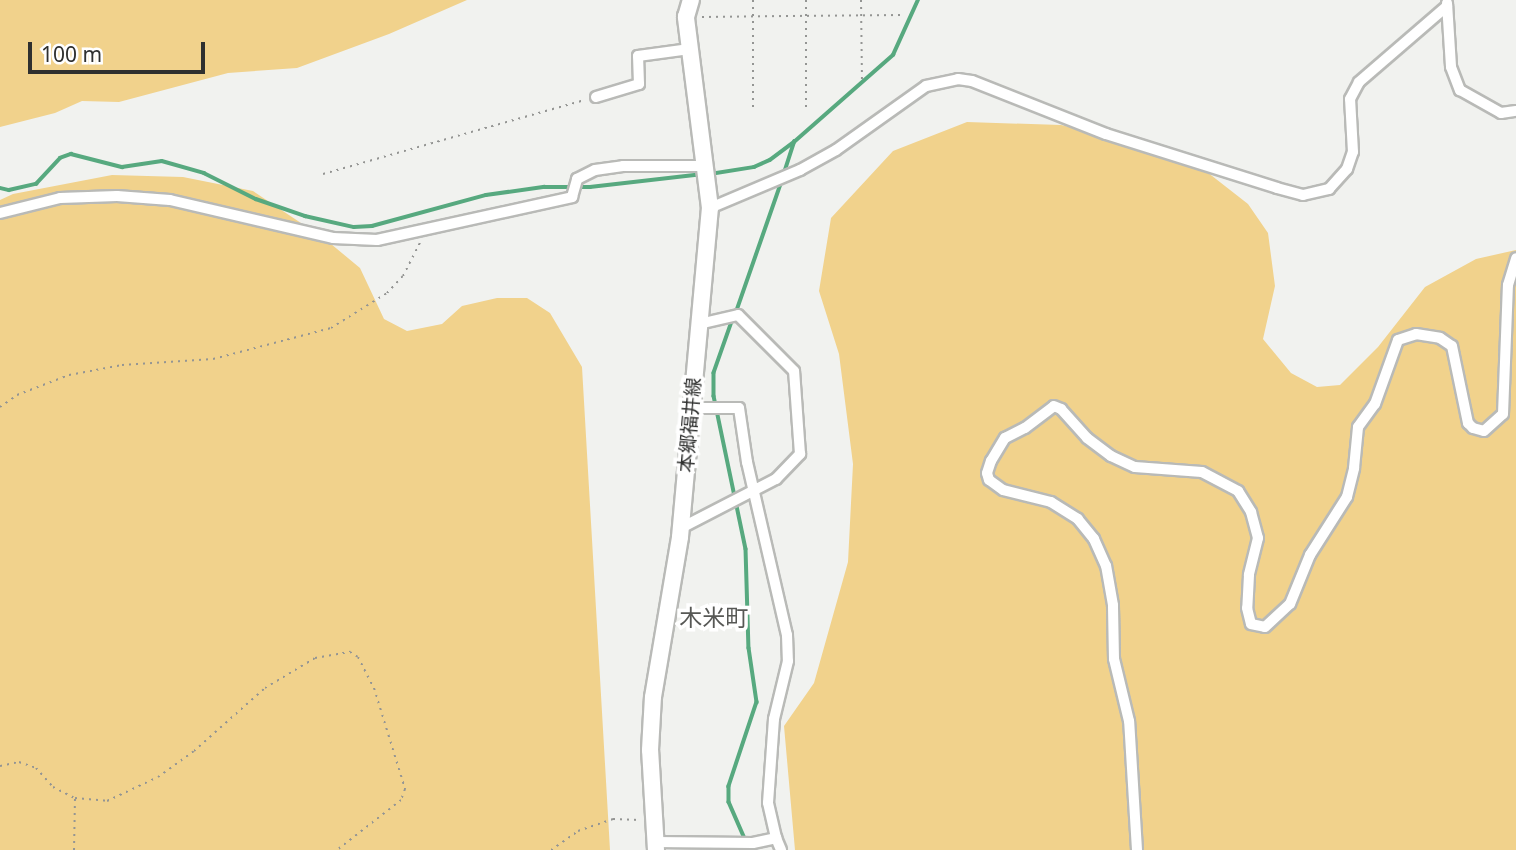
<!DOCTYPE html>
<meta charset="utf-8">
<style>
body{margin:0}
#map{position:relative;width:1516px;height:850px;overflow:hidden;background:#f1f2ef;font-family:"Noto Sans","Noto Sans JP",sans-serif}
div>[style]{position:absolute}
.green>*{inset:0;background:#f1d28c}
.stream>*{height:3.5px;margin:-1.75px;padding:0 1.75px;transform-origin:1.75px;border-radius:1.75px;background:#57a97f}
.path>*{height:2px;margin-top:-1px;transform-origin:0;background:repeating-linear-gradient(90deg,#949593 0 2px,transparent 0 7px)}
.roads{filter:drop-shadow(2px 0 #b9bab7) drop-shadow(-2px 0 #b9bab7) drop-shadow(0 2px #b9bab7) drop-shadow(0 -2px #b9bab7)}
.street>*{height:10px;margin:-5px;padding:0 5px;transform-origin:5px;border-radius:5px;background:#fff}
.secondary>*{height:16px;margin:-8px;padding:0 8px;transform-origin:8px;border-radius:8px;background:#fff}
span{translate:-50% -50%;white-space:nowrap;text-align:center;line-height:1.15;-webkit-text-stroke:7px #fff;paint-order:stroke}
.street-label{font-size:19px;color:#2f302f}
.quarter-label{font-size:23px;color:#575855}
.scale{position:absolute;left:28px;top:42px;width:177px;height:32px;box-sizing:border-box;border:4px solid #2f302f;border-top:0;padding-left:9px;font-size:21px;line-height:24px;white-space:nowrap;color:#2f302f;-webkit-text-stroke:5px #fff;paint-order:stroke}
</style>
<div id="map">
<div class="green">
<div style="clip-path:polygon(0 0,467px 0,389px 34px,297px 68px,228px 73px,119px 102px,82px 101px,55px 113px,0 127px)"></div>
<div style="clip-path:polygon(967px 122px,1061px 125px,1184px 154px,1248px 204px,1268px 233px,1275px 286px,1263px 339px,1291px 373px,1317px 387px,1340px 385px,1378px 347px,1425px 287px,1476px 259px,1516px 250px,1516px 850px,795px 850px,784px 726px,814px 683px,848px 562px,853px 464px,839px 354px,819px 291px,831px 218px,893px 151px)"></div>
<div style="clip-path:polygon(112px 175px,183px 177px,253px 191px,325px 239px,360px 268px,384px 319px,407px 331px,442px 324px,462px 306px,497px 298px,527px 298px,550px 313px,582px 367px,610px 850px,0 850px,0 200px,13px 194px)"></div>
</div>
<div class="stream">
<div style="left:784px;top:173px;width:33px;rotate:-72deg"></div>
<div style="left:710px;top:174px;width:45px;rotate:-9deg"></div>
<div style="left:754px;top:167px;width:17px;rotate:-24deg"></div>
<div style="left:770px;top:160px;width:30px;rotate:-37deg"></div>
<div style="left:794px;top:142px;width:132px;rotate:-41.3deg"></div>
<div style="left:893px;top:55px;width:60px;rotate:-65.6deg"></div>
<div style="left:0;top:188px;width:9px;rotate:13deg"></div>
<div style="left:9px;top:190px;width:28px;rotate:-13deg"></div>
<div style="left:36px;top:184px;width:35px;rotate:-47deg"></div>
<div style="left:60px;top:158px;width:12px;rotate:-20deg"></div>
<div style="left:71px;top:154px;width:53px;rotate:14.3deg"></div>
<div style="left:122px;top:167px;width:40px;rotate:-8.5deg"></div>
<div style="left:162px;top:161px;width:44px;rotate:15.9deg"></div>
<div style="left:204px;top:173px;width:58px;rotate:26.6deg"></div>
<div style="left:256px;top:199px;width:52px;rotate:19.1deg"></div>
<div style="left:305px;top:216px;width:50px;rotate:12.7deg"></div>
<div style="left:354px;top:227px;width:18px;rotate:-3deg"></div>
<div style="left:372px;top:226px;width:118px;rotate:-15.2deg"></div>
<div style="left:486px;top:195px;width:59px;rotate:-7.9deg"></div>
<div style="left:544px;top:187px;width:46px"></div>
<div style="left:590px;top:187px;width:107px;rotate:-6.5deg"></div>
<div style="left:736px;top:312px;width:140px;rotate:-70.8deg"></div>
<div style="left:733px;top:319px;width:57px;rotate:109.4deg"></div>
<div style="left:714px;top:373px;width:23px;rotate:90deg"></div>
<div style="left:714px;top:396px;width:156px;rotate:78.2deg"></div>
<div style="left:746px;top:549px;width:99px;rotate:88.3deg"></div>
<div style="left:749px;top:648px;width:55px;rotate:81.6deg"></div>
<div style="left:757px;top:702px;width:89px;rotate:108.4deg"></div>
<div style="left:729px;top:786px;width:16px;rotate:90deg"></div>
<div style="left:729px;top:802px;width:52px;rotate:66.4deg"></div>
</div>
<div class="path">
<div style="left:753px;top:0;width:109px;rotate:90deg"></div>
<div style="left:806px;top:0;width:110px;rotate:90deg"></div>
<div style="left:861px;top:0;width:83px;rotate:89.3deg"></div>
<div style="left:702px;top:17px;width:200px;rotate:-0.6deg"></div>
<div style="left:323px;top:174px;width:272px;rotate:-15.8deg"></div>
<div style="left:0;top:407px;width:21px;rotate:-35deg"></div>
<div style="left:17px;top:395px;width:56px;rotate:-21deg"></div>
<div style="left:69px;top:375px;width:54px;rotate:-10.7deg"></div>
<div style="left:122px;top:365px;width:91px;rotate:-3.8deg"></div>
<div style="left:213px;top:359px;width:122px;rotate:-14.7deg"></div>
<div style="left:331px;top:328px;width:66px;rotate:-32deg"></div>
<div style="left:387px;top:293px;width:23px;rotate:-47deg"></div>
<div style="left:403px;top:276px;width:38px;rotate:-63deg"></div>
<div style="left:0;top:766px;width:19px;rotate:-12deg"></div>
<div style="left:19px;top:762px;width:18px;rotate:19deg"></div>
<div style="left:36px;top:768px;width:25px;rotate:48deg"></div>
<div style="left:53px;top:787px;width:25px;rotate:27deg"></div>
<div style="left:75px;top:798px;width:32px;rotate:5deg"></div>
<div style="left:107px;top:801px;width:56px;rotate:-25.2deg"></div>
<div style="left:158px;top:777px;width:44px;rotate:-35.8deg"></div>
<div style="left:194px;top:751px;width:95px;rotate:-41.6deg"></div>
<div style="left:265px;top:688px;width:58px;rotate:-31deg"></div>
<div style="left:315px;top:658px;width:36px;rotate:-10deg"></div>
<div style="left:350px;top:652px;width:9px;rotate:32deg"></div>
<div style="left:358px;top:657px;width:35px;rotate:63deg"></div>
<div style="left:374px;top:688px;width:106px;rotate:72.9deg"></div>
<div style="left:405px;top:789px;width:12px;rotate:110deg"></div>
<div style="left:401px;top:800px;width:81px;rotate:142deg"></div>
<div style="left:74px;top:850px;width:51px;rotate:-88.9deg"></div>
<div style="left:551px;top:850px;width:33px;rotate:-35deg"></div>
<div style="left:578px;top:831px;width:37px;rotate:-19deg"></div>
<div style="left:613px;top:819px;width:27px;rotate:2deg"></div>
</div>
<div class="roads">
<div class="street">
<div style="left:1447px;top:3px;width:64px;rotate:86.4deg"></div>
<div style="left:1451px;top:67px;width:25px;rotate:69deg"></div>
<div style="left:1460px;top:90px;width:47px;rotate:29.3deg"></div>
<div style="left:1501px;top:113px;width:15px;rotate:-8deg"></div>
<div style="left:596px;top:97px;width:45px;rotate:-16.8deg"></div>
<div style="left:639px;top:84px;width:28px;rotate:-92deg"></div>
<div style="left:638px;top:56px;width:52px;rotate:-7.7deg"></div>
<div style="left:710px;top:208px;width:98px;rotate:-22.9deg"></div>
<div style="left:800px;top:170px;width:41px;rotate:-29.1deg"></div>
<div style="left:836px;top:150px;width:110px;rotate:-35.4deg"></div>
<div style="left:926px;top:86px;width:33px;rotate:-12deg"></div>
<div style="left:958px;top:79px;width:14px;rotate:8deg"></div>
<div style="left:972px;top:81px;width:144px;rotate:21.6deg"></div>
<div style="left:1106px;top:134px;width:179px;rotate:17.5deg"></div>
<div style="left:1277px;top:188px;width:27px;rotate:15deg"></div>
<div style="left:1303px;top:195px;width:27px;rotate:-13deg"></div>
<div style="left:1329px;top:189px;width:27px;rotate:-48deg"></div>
<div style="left:1347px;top:169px;width:18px;rotate:-71deg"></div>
<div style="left:1353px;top:152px;width:53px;rotate:-93.2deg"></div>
<div style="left:1350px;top:99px;width:19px;rotate:-62deg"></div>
<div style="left:1359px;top:82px;width:116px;rotate:-40.8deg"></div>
<div style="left:0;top:213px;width:62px;rotate:-14deg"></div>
<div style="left:60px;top:198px;width:57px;rotate:-2deg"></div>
<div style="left:117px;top:196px;width:53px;rotate:4.3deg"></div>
<div style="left:170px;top:200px;width:167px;rotate:13.1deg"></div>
<div style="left:333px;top:238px;width:44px;rotate:2.6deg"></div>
<div style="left:377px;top:240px;width:200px;rotate:-12.4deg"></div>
<div style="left:572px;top:197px;width:19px;rotate:-74deg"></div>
<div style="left:577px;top:179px;width:20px;rotate:-27deg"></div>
<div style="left:595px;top:170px;width:28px;rotate:-8deg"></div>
<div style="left:623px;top:166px;width:82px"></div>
<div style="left:691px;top:408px;width:48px"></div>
<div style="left:739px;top:408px;width:55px;rotate:81.6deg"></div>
<div style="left:747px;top:462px;width:178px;rotate:77deg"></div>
<div style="left:787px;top:635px;width:26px;rotate:88deg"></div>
<div style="left:788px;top:661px;width:60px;rotate:103.6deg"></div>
<div style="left:774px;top:719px;width:84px;rotate:94.1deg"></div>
<div style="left:768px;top:803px;width:36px;rotate:77deg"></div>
<div style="left:681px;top:528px;width:107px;rotate:-27.3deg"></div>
<div style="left:776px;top:479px;width:35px;rotate:-46deg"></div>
<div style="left:800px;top:454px;width:83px;rotate:-94.1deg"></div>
<div style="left:794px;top:371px;width:79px;rotate:-135deg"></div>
<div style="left:738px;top:315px;width:40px;rotate:167deg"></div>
<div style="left:655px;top:842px;width:98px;rotate:0.6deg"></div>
<div style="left:753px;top:843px;width:24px;rotate:-12deg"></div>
<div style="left:776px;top:838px;width:13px;rotate:67deg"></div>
<div style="left:1137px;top:850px;width:129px;rotate:-93.5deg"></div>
<div style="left:1129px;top:721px;width:64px;rotate:-103.6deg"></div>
<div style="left:1114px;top:659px;width:54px;rotate:-91.1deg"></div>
<div style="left:1113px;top:605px;width:40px;rotate:-100deg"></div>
<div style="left:1106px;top:566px;width:30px;rotate:-114deg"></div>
<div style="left:1094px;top:539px;width:26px;rotate:-129deg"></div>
<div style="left:1078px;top:519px;width:32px;rotate:-148deg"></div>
<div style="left:1051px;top:502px;width:49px;rotate:-166deg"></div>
<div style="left:1003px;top:490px;width:17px;rotate:-144deg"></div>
<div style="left:989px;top:480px;width:7px;rotate:-106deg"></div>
<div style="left:987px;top:473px;width:13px;rotate:-72deg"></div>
<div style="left:991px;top:461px;width:27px;rotate:-59deg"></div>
<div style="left:1005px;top:438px;width:22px;rotate:-27deg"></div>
<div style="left:1025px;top:428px;width:36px;rotate:-37deg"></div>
<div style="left:1054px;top:406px;width:8px;rotate:23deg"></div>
<div style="left:1061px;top:409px;width:39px;rotate:48deg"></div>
<div style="left:1087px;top:438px;width:30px;rotate:37deg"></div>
<div style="left:1111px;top:456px;width:26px;rotate:25deg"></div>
<div style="left:1135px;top:467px;width:67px;rotate:4.3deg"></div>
<div style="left:1202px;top:472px;width:41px;rotate:27.8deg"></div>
<div style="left:1238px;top:491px;width:25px;rotate:58deg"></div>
<div style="left:1251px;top:512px;width:27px;rotate:75deg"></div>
<div style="left:1258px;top:538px;width:38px;rotate:104deg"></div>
<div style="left:1249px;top:575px;width:33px;rotate:93deg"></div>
<div style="left:1247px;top:608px;width:16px;rotate:76deg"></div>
<div style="left:1251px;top:624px;width:14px;rotate:12deg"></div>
<div style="left:1265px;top:627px;width:34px;rotate:-43deg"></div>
<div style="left:1290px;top:604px;width:53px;rotate:-67.8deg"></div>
<div style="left:1310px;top:555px;width:69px;rotate:-57.5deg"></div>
<div style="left:1347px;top:497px;width:30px;rotate:-76deg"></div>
<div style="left:1354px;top:468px;width:41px;rotate:-84.4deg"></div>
<div style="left:1358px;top:427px;width:29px;rotate:-54deg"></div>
<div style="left:1375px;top:404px;width:68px;rotate:-70.2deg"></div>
<div style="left:1398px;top:340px;width:19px;rotate:-18deg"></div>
<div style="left:1416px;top:334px;width:24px;rotate:9deg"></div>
<div style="left:1440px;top:338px;width:14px;rotate:34deg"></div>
<div style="left:1452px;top:346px;width:79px;rotate:78.3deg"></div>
<div style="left:1468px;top:423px;width:7px;rotate:45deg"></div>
<div style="left:1473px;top:428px;width:11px;rotate:15deg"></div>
<div style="left:1484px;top:431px;width:25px;rotate:-42deg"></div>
<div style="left:1503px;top:414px;width:129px;rotate:-87.8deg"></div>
<div style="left:1508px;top:285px;width:28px;rotate:-73deg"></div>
</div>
<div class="secondary">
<div style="left:656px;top:850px;width:100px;rotate:-93.4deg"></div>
<div style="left:650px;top:750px;width:53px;rotate:-86.8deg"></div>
<div style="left:653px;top:697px;width:162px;rotate:-80.4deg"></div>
<div style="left:680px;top:537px;width:330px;rotate:-84.8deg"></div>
<div style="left:710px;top:208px;width:193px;rotate:-97.2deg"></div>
<div style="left:686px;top:17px;width:18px;rotate:-74deg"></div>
</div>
</div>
<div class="street-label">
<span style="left:690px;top:425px;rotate:-85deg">本郷福井線</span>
</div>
<div class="quarter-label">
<span style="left:714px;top:617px">木米町</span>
</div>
<div class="scale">100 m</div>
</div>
